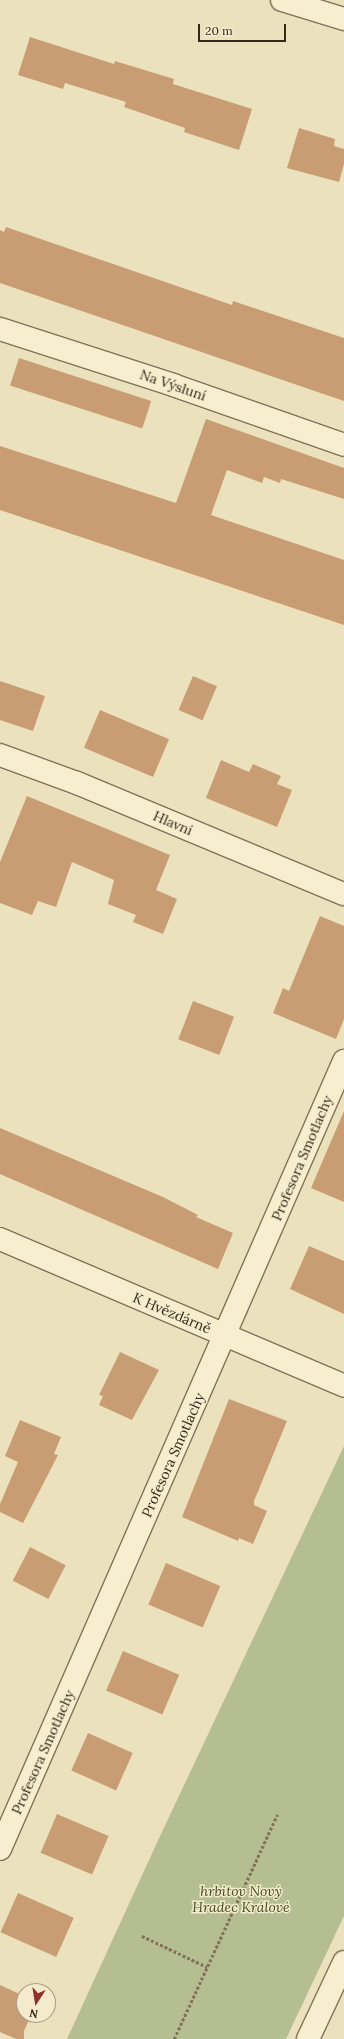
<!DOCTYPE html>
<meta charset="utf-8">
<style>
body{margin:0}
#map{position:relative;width:344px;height:2039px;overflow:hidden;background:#ece1bd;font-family:Lora,serif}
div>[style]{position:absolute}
.cemetery>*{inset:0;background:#b5be91}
.building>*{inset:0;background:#c99d74;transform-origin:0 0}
.path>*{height:2.5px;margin-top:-1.25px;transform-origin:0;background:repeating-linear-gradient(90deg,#837257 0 3px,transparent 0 5px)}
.roads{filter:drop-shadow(1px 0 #837257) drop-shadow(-1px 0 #837257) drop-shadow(0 1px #837257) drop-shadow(0 -1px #837257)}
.minor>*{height:22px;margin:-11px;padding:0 11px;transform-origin:11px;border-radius:11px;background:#f7eed0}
span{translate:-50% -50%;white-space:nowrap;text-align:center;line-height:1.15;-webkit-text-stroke:3px #f4ebcc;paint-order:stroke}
.street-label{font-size:14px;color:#33281b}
.park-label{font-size:14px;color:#404e22;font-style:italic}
.north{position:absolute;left:16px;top:1983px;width:40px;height:40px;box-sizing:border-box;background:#f4ebcc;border:1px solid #a79d85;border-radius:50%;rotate:192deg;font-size:11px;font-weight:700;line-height:16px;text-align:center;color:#33281b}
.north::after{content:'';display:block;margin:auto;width:14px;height:18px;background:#903029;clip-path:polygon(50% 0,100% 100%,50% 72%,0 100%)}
.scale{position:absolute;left:198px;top:24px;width:88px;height:18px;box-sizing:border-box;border:2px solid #33281b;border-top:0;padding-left:5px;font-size:12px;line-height:14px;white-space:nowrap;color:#33281b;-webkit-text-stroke:3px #f4ebcc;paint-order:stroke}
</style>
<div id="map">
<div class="cemetery">
<div style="clip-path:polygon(344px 1446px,344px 1916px,286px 2039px,67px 2039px,161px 1834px)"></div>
</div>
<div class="building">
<div style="clip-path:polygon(30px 37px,114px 64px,115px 61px,174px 79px,173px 84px,252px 109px,239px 150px,184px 132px,185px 128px,124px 107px,126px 102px,65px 83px,63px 89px,18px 75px)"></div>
<div style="clip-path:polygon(299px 128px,335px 139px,334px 146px,344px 149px,344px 164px,339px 182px,287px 168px)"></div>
<div style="clip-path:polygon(6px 227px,232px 305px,233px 301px,344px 338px,344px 401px,0 283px,0 230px,4px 232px)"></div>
<div style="left:19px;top:358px;width:139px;height:29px;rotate:18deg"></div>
<div style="clip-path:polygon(206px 419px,344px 468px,344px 499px,281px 479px,280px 483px,264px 477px,262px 483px,227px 470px,211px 515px,344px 560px,344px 625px,0 510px,0 446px,176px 503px)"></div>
<div style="left:193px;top:676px;width:26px;height:37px;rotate:23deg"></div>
<div style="clip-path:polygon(0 681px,45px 696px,33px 731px,0 720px)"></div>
<div style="left:100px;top:710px;width:75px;height:41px;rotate:23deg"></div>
<div style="clip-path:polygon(221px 760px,249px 772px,253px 764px,281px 776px,277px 784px,292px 790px,277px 827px,206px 798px)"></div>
<div style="clip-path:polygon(27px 796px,170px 855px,156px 890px,177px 899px,163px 934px,133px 922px,136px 915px,108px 904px,114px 880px,72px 862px,56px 907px,38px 901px,32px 915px,0 903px,0 862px)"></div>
<div style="clip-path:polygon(320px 916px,344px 926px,344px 1019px,336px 1039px,273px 1013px,283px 988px,289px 991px)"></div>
<div style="left:193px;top:1001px;width:44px;height:41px;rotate:21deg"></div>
<div style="clip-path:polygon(344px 1111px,344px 1202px,311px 1188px)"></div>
<div style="clip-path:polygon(0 1128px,163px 1197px,198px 1215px,196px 1217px,233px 1233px,218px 1269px,0 1174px)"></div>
<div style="clip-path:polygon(309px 1246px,344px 1261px,344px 1314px,290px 1289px)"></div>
<div style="clip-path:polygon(120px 1352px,159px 1370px,132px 1420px,99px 1405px,103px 1396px,99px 1395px)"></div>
<div style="clip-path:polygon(229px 1399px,287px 1421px,254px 1501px,254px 1505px,267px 1511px,253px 1544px,239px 1538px,238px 1541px,182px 1517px)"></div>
<div style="clip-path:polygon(20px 1420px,61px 1437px,54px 1454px,58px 1455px,23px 1523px,0 1512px,0 1504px,18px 1462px,5px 1456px)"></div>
<div style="left:30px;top:1547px;width:40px;height:38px;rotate:27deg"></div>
<div style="left:166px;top:1563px;width:59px;height:45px;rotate:23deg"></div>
<div style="left:123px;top:1651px;width:61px;height:43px;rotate:23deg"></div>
<div style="left:88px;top:1733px;width:49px;height:41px;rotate:24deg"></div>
<div style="left:57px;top:1814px;width:56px;height:42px;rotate:23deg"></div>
<div style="left:18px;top:1893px;width:61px;height:43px;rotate:24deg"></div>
<div style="clip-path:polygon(0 1985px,24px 1996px,24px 2015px,31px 2015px,24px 2031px,24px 2039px,16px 2039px,0 2032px)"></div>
</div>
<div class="path">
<div style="left:142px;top:1936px;width:72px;rotate:25.5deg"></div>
<div style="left:174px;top:2039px;width:247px;rotate:-65.3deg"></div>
</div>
<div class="roads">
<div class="minor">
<div style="left:282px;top:0;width:65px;rotate:17deg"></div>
<div style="left:0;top:329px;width:182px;rotate:17.9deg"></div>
<div style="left:173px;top:385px;width:181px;rotate:19.3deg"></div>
<div style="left:0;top:755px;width:82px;rotate:20deg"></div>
<div style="left:77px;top:783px;width:289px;rotate:22.6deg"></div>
<div style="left:0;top:1239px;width:374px;rotate:23.1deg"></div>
<div style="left:0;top:1849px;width:860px;rotate:-66.42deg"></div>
<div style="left:308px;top:2039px;width:85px;rotate:-64.9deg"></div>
</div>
</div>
<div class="street-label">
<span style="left:173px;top:385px;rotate:19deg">Na Výsluní</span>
<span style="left:173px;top:823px;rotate:23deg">Hlavní</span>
<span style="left:302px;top:1158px;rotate:-67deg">Profesora Smotlachy</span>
<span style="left:172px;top:1313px;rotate:23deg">K Hvězdárně</span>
<span style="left:173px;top:1455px;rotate:-66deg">Profesora Smotlachy</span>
<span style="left:43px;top:1752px;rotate:-66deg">Profesora Smotlachy</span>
</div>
<div class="park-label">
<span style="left:241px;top:1899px">hrbitov Nový<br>Hradec Králové</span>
</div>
<div class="north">N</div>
<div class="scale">20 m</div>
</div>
